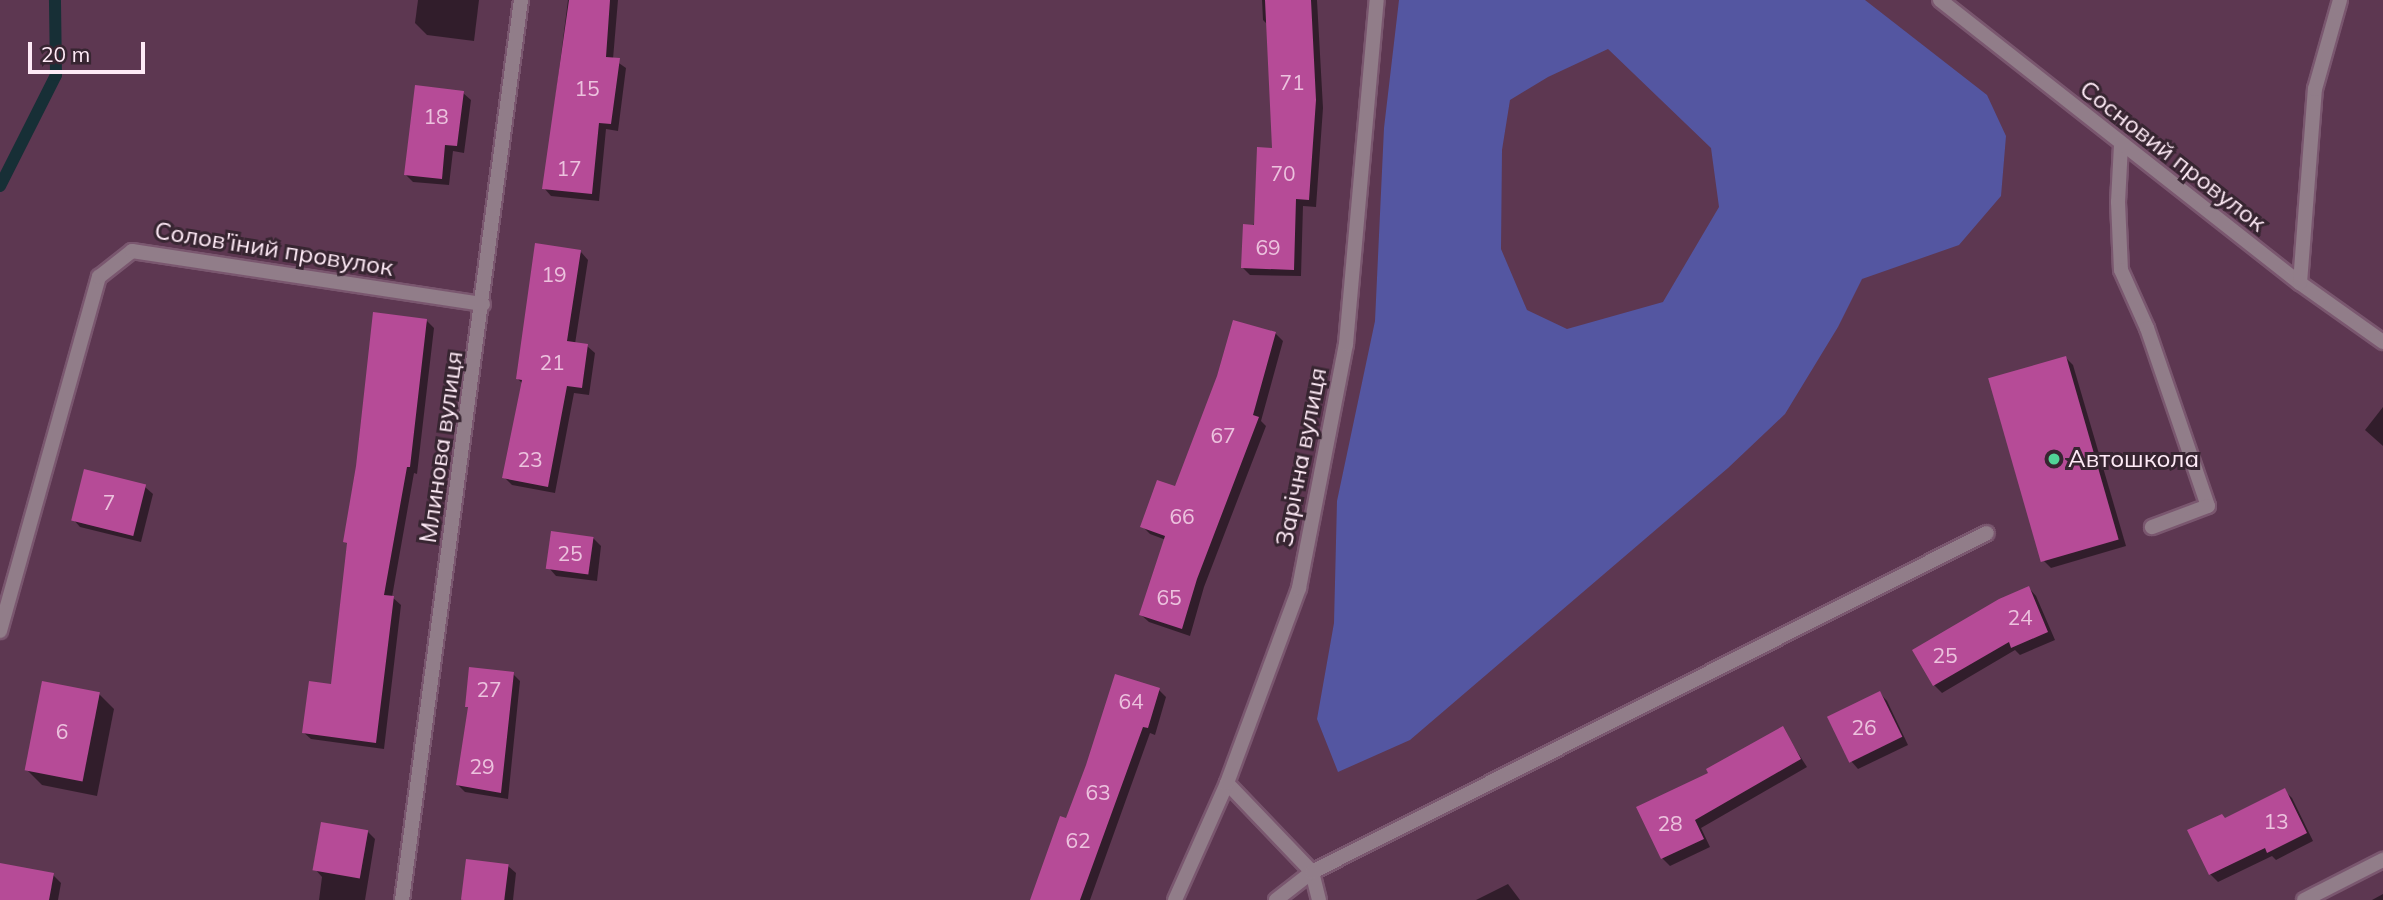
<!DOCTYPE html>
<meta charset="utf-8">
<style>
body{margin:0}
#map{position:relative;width:2383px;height:900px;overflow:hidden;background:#5d3751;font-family:Mulish,sans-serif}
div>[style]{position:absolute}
.green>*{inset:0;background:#5456a1}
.shadow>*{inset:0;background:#0007}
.stream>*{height:12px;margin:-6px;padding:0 6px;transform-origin:6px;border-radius:6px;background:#172f36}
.building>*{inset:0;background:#b64b97;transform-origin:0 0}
.roads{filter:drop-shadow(2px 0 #7a576f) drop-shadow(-2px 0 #7a576f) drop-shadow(0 2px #7a576f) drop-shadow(0 -2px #7a576f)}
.lane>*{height:14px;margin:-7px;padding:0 7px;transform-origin:7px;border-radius:7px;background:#917d89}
.street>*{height:14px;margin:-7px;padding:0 7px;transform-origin:7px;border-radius:7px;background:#917d89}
.dots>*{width:19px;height:19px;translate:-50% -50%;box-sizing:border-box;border:4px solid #372531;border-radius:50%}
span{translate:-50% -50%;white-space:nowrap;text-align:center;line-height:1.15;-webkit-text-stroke:6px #372531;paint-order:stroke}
.number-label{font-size:21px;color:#ecc2de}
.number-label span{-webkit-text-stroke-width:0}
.street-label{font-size:24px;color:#feeaf6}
.poi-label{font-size:24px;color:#feeaf6}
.left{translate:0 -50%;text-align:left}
.scale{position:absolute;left:28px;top:42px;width:117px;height:32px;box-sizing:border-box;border:4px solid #feeaf6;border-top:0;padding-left:9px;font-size:21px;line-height:24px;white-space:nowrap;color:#feeaf6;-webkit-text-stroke:5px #372531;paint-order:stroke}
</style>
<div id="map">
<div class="green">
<div style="clip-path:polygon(evenodd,1399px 0,1865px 0,1987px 95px,2006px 136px,2001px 196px,1959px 245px,1862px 279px,1838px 327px,1785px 414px,1728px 468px,1410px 740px,1338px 772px,1317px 719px,1334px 623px,1337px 501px,1375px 321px,1384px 128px,1399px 0,1608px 49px,1711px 148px,1719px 207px,1663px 302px,1567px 329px,1527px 310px,1501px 249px,1502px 150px,1510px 100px,1548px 77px,1608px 49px)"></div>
</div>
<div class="shadow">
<div style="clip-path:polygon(418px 0,479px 0,474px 41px,427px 35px,415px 23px)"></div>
<div style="clip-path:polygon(568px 0,618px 0,613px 59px,626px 68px,618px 131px,606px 129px,599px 201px,551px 196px,544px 188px)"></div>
<div style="clip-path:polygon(1262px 0,1317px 0,1323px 108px,1316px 207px,1303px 206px,1301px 276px,1250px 275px,1242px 267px,1274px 150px,1268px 25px,1263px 20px)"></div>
<div style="clip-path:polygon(463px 93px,471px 100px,464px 153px,453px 151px,449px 185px,413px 182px,405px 174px)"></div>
<div style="clip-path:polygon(581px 252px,588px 260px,575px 344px,587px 346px,595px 353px,589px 395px,574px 393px,555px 493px,512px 485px,504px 477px,523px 384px,518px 379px)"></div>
<div style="clip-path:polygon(427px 321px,434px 328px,417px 474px,414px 473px,392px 597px,401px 605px,384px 749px,311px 739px,303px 732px,332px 686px,349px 545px,345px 542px)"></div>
<div style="clip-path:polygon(1275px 333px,1283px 341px,1261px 421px,1266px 426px,1204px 587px,1190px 636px,1149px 622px,1141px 615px,1166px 540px,1150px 534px,1142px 526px,1176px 488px)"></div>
<div style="clip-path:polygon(2066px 358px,2073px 365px,2126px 546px,2051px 568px,2043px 560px)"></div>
<div style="clip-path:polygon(2383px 407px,2383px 446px,2365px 430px)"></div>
<div style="clip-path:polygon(145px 487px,153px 494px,141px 542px,80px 527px,73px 519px)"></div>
<div style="clip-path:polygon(593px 538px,601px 546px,597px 581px,556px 576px,549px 568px)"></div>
<div style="clip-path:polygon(2029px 588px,2036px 596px,2055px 640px,2020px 655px,2015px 650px,1942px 693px,1934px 685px)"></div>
<div style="clip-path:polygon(513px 674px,520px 681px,508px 799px,465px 792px,458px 785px,469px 709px,467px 706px)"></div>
<div style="clip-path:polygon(1159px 690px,1166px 697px,1155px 735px,1150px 733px,1090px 900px,1032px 900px,1067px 820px)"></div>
<div style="clip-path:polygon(1880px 693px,1887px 701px,1908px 745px,1858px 769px,1851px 761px,1829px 717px)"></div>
<div style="clip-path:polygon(99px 694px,114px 709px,97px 796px,42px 785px,26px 769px)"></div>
<div style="clip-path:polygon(1782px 728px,1807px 767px,1701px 828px,1710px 847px,1670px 866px,1662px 858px,1711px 774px)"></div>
<div style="clip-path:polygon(2284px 790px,2292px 798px,2313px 841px,2276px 860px,2272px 856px,2218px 882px,2210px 874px,2226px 820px)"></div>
<div style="clip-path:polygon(367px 831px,375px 839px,365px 900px,319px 900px,322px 877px,315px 869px)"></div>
<div style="clip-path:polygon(0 865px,53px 875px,61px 883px,58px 900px,0 900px)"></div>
<div style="clip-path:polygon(508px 866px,516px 873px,513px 900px,463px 900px)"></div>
<div style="clip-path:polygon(1508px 884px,1520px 900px,1476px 900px)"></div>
<div style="clip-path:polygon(2383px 894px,2383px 900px,2372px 900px)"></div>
</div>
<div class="stream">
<div style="left:0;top:186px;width:124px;rotate:-63.2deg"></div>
<div style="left:56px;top:75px;width:75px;rotate:-90.8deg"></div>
</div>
<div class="building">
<div style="clip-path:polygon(569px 0,610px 0,606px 57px,620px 58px,611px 124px,599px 123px,592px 194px,542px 189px)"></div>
<div style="clip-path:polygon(1265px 0,1311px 0,1316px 100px,1309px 200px,1296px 199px,1294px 270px,1241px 268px,1243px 224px,1254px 225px,1257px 147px,1272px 148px)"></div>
<div style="clip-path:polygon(415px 85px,464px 91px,457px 146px,445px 145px,442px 179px,404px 175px)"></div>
<div style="clip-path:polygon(535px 243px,581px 250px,567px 341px,588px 344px,582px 388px,567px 386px,548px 487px,502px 478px,522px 380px,516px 379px)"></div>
<div style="clip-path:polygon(373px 312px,427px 319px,410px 467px,407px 467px,384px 595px,394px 596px,376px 743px,302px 733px,309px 681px,331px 684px,347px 543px,343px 542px,356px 466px)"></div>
<div style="clip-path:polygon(1233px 320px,1276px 332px,1253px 415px,1259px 417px,1197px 579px,1182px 629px,1139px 615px,1165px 536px,1140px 527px,1157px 480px,1175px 486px,1217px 376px)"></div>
<div style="left:2066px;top:356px;width:191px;height:81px;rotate:74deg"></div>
<div style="left:84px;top:469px;width:64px;height:53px;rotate:14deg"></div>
<div style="left:551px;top:531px;width:43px;height:38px;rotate:8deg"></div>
<div style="clip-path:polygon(2029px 586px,2048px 632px,2011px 648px,2009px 642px,1933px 686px,1912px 650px,1999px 599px)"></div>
<div style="clip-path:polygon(469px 667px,514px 672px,501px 793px,456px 785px,468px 707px,465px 707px)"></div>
<div style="clip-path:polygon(1115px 674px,1160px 688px,1148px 728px,1143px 727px,1080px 900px,1030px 900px,1060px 816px,1066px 818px,1086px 765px)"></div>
<div style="left:42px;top:681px;width:59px;height:91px;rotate:11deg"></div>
<div style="left:1880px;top:691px;width:51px;height:59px;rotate:64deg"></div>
<div style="clip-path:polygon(1783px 726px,1801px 759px,1695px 820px,1704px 839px,1661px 859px,1636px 807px,1708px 773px,1706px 769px)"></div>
<div style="clip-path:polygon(2285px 788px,2307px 833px,2267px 853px,2265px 848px,2209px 875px,2187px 830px,2222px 814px,2225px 818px)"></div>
<div style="left:321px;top:822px;width:48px;height:49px;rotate:10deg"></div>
<div style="left:466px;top:859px;width:43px;height:41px;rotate:7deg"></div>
<div style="clip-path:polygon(0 863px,54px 873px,49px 900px,0 900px)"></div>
</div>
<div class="roads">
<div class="lane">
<div style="left:2121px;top:145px;width:57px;rotate:93deg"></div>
<div style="left:2118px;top:202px;width:68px;rotate:87.5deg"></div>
<div style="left:2121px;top:270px;width:64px;rotate:65.9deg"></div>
<div style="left:2147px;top:328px;width:188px;rotate:71.1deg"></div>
<div style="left:2208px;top:506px;width:60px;rotate:159.4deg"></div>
</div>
<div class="street">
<div style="left:1940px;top:0;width:458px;rotate:38.2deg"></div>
<div style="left:2300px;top:283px;width:102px;rotate:35.4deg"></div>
<div style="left:2300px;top:283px;width:195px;rotate:-85.6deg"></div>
<div style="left:2315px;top:89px;width:92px;rotate:-74.3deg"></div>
<div style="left:0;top:631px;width:368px;rotate:-74.4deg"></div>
<div style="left:99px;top:277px;width:42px;rotate:-38.2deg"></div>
<div style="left:132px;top:251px;width:355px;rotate:8.6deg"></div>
<div style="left:1227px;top:783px;width:123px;rotate:46.3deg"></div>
<div style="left:1312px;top:872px;width:29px;rotate:76deg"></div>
<div style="left:402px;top:900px;width:908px;rotate:-82.47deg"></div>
<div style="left:1175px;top:900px;width:128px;rotate:-66deg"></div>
<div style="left:1227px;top:783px;width:208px;rotate:-69.7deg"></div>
<div style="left:1299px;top:588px;width:248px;rotate:-79.1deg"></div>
<div style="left:1346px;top:344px;width:345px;rotate:-84.9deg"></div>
<div style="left:1276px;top:900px;width:46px;rotate:-37.9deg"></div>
<div style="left:1312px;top:872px;width:755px;rotate:-26.67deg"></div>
<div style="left:2304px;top:900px;width:89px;rotate:-26.9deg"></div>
</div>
</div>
<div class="dots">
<div style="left:2054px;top:459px;background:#51d397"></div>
</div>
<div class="number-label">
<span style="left:1292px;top:82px">71</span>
<span style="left:587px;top:88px">15</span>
<span style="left:436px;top:116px">18</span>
<span style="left:569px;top:168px">17</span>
<span style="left:1283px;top:173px">70</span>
<span style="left:1268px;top:247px">69</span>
<span style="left:554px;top:274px">19</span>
<span style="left:552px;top:362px">21</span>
<span style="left:1223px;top:435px">67</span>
<span style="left:530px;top:459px">23</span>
<span style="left:109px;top:502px">7</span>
<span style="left:1182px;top:516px">66</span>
<span style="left:570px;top:553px">25</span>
<span style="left:1169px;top:597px">65</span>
<span style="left:2020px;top:617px">24</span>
<span style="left:1945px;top:655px">25</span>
<span style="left:489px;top:689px">27</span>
<span style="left:1131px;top:701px">64</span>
<span style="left:1864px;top:727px">26</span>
<span style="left:62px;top:731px">6</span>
<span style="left:482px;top:766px">29</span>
<span style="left:1098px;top:792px">63</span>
<span style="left:2276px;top:821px">13</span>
<span style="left:1670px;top:823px">28</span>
<span style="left:1078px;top:840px">62</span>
</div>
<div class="street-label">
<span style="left:2173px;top:156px;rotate:38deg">Сосновий провулок</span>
<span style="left:274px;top:249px;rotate:9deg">Солов'їний провулок</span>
<span style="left:441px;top:447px;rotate:-82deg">Млинова вулиця</span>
<span style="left:1301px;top:457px;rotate:-79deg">Зарічна вулиця</span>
</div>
<div class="poi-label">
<span class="left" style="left:2068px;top:459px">Автошкола</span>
</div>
<div class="scale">20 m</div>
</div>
